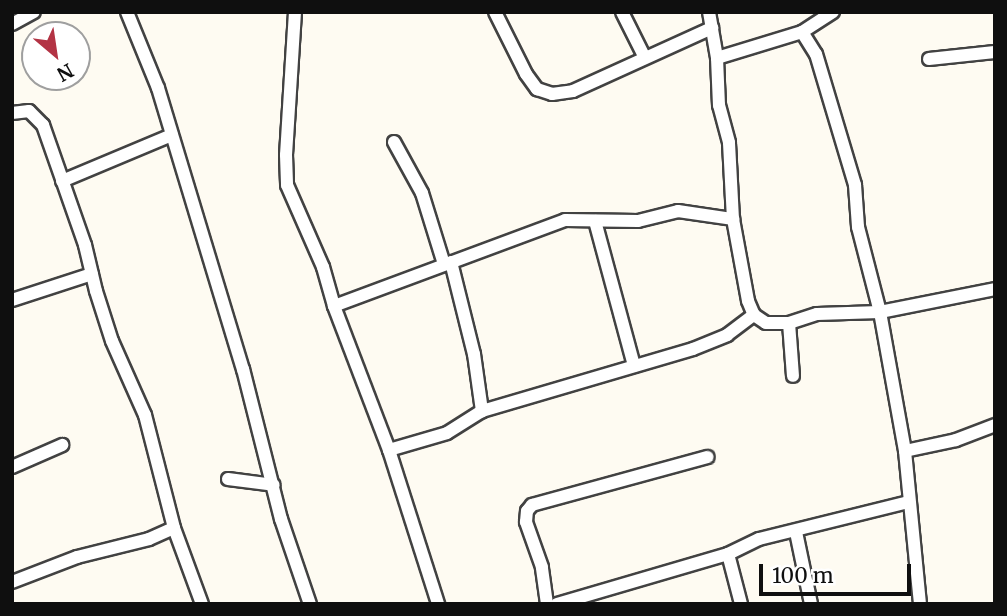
<!DOCTYPE html>
<style>
body{margin:0}
#map{position:relative;width:1007px;height:616px;overflow:hidden;background:#fefbf2;font-family:Merriweather,serif}
div>[style]{position:absolute}
.roads{filter:drop-shadow(2px 0 #424242) drop-shadow(-2px 0 #424242) drop-shadow(0 2px #424242) drop-shadow(0 -2px #424242)}
.street>*{height:12px;margin:-6px;padding:0 6px;transform-origin:6px;border-radius:6px;background:#fff}
span{translate:-50% -50%;white-space:nowrap;text-align:center;line-height:1.15;-webkit-text-stroke:7px #fff;paint-order:stroke}
.frame{position:absolute;inset:0;border:14px solid #0f0f0f;pointer-events:none}
.north{position:absolute;left:21px;top:21px;width:70px;height:70px;box-sizing:border-box;background:#fff;border:2px solid #9f9f9f;border-radius:50%;rotate:151deg;font-size:19px;font-weight:700;line-height:28px;text-align:center;color:#0f0f0f}
.north::after{content:'';display:block;margin:auto;width:24px;height:32px;background:#b33344;clip-path:polygon(50% 0,100% 100%,50% 72%,0 100%)}
.scale{position:absolute;left:759px;top:564px;width:152px;height:32px;box-sizing:border-box;border:4px solid #0f0f0f;border-top:0;padding-left:9px;font-size:21px;line-height:24px;white-space:nowrap;color:#0f0f0f;-webkit-text-stroke:5px #fff;paint-order:stroke}
</style>
<div id="map">
<div class="roads">
<div class="street">
<div style="left:127px;top:12px;width:82px;rotate:67.8deg"></div>
<div style="left:158px;top:88px;width:294px;rotate:73.2deg"></div>
<div style="left:243px;top:369px;width:155px;rotate:75.8deg"></div>
<div style="left:281px;top:519px;width:90px;rotate:71.2deg"></div>
<div style="left:295px;top:12px;width:143px;rotate:93.6deg"></div>
<div style="left:286px;top:155px;width:30px;rotate:88deg"></div>
<div style="left:287px;top:185px;width:90px;rotate:66.3deg"></div>
<div style="left:323px;top:267px;width:41px;rotate:74.2deg"></div>
<div style="left:334px;top:306px;width:154px;rotate:69.1deg"></div>
<div style="left:389px;top:450px;width:162px;rotate:72.3deg"></div>
<div style="left:495px;top:12px;width:69px;rotate:63.4deg"></div>
<div style="left:526px;top:74px;width:19px;rotate:54deg"></div>
<div style="left:537px;top:89px;width:16px;rotate:18deg"></div>
<div style="left:552px;top:94px;width:21px;rotate:-8deg"></div>
<div style="left:573px;top:91px;width:153px;rotate:-24.4deg"></div>
<div style="left:622px;top:12px;width:51px;rotate:63.4deg"></div>
<div style="left:709px;top:12px;width:47px;rotate:80.1deg"></div>
<div style="left:717px;top:58px;width:47px;rotate:87.6deg"></div>
<div style="left:719px;top:105px;width:39px;rotate:75deg"></div>
<div style="left:729px;top:143px;width:76px;rotate:87deg"></div>
<div style="left:733px;top:219px;width:83px;rotate:79.6deg"></div>
<div style="left:748px;top:301px;width:15px;rotate:67deg"></div>
<div style="left:754px;top:315px;width:14px;rotate:34deg"></div>
<div style="left:766px;top:323px;width:23px"></div>
<div style="left:789px;top:323px;width:29px;rotate:-18deg"></div>
<div style="left:817px;top:314px;width:63px;rotate:-1.8deg"></div>
<div style="left:880px;top:312px;width:117px;rotate:-11.3deg"></div>
<div style="left:12px;top:24px;width:25px;rotate:-29deg"></div>
<div style="left:802px;top:32px;width:26px;rotate:58deg"></div>
<div style="left:816px;top:54px;width:137px;rotate:73.4deg"></div>
<div style="left:855px;top:185px;width:42px;rotate:85.9deg"></div>
<div style="left:858px;top:227px;width:88px;rotate:75.5deg"></div>
<div style="left:880px;top:312px;width:141px;rotate:79.8deg"></div>
<div style="left:905px;top:451px;width:154px;rotate:84.4deg"></div>
<div style="left:717px;top:58px;width:89px;rotate:-17deg"></div>
<div style="left:802px;top:32px;width:37px;rotate:-33deg"></div>
<div style="left:929px;top:59px;width:66px;rotate:-6.1deg"></div>
<div style="left:12px;top:113px;width:17px;rotate:-7deg"></div>
<div style="left:29px;top:111px;width:20px;rotate:45deg"></div>
<div style="left:43px;top:125px;width:127px;rotate:70.7deg"></div>
<div style="left:85px;top:245px;width:47px;rotate:76.6deg"></div>
<div style="left:96px;top:291px;width:52px;rotate:72.3deg"></div>
<div style="left:112px;top:341px;width:81px;rotate:66deg"></div>
<div style="left:145px;top:415px;width:117px;rotate:75.6deg"></div>
<div style="left:174px;top:528px;width:81px;rotate:69.8deg"></div>
<div style="left:394px;top:142px;width:58px;rotate:61.2deg"></div>
<div style="left:422px;top:193px;width:74px;rotate:72.8deg"></div>
<div style="left:62px;top:181px;width:119px;rotate:-22.7deg"></div>
<div style="left:595px;top:221px;width:150px;rotate:74.9deg"></div>
<div style="left:451px;top:262px;width:95px;rotate:76deg"></div>
<div style="left:474px;top:354px;width:58px;rotate:82deg"></div>
<div style="left:12px;top:300px;width:84px;rotate:-18deg"></div>
<div style="left:334px;top:306px;width:246px;rotate:-20.4deg"></div>
<div style="left:565px;top:220px;width:73px;rotate:0.8deg"></div>
<div style="left:638px;top:221px;width:41px;rotate:-14deg"></div>
<div style="left:678px;top:211px;width:56px;rotate:8.3deg"></div>
<div style="left:789px;top:323px;width:53px;rotate:85.7deg"></div>
<div style="left:389px;top:450px;width:60px;rotate:-16.3deg"></div>
<div style="left:447px;top:433px;width:41px;rotate:-32.2deg"></div>
<div style="left:482px;top:411px;width:220px;rotate:-16.4deg"></div>
<div style="left:693px;top:349px;width:37px;rotate:-22deg"></div>
<div style="left:727px;top:335px;width:34px;rotate:-37deg"></div>
<div style="left:905px;top:451px;width:52px;rotate:-12.2deg"></div>
<div style="left:956px;top:440px;width:42px;rotate:-21deg"></div>
<div style="left:12px;top:467px;width:55px;rotate:-23.7deg"></div>
<div style="left:228px;top:479px;width:46px;rotate:7.4deg"></div>
<div style="left:796px;top:532px;width:74px;rotate:78.2deg"></div>
<div style="left:728px;top:554px;width:52px;rotate:75.4deg"></div>
<div style="left:12px;top:582px;width:70px;rotate:-21deg"></div>
<div style="left:77px;top:557px;width:74px;rotate:-14deg"></div>
<div style="left:149px;top:539px;width:27px;rotate:-24deg"></div>
<div style="left:547px;top:604px;width:37px;rotate:-98deg"></div>
<div style="left:542px;top:567px;width:48px;rotate:-109.6deg"></div>
<div style="left:526px;top:522px;width:11px;rotate:-85deg"></div>
<div style="left:527px;top:511px;width:8px;rotate:-50deg"></div>
<div style="left:532px;top:505px;width:182px;rotate:-15.3deg"></div>
<div style="left:557px;top:604px;width:178px;rotate:-16.3deg"></div>
<div style="left:728px;top:554px;width:34px;rotate:-26deg"></div>
<div style="left:759px;top:539px;width:154px;rotate:-13.9deg"></div>
</div>
</div>
<div class="frame"></div>
<div class="north">N</div>
<div class="scale">100 m</div>
</div>
